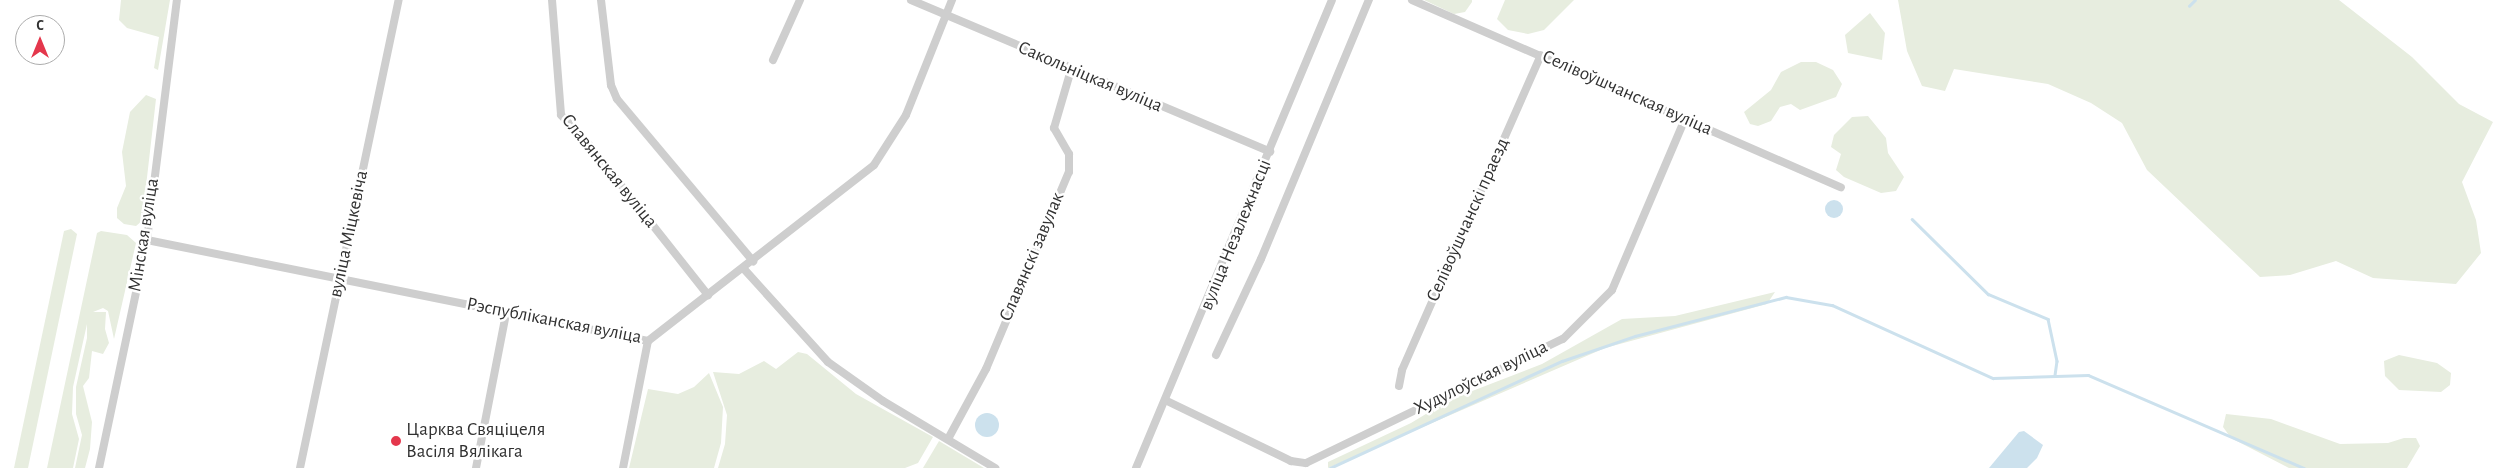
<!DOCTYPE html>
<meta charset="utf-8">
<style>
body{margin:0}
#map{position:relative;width:2517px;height:468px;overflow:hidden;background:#fff;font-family:"Alegreya Sans",sans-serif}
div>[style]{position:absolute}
.green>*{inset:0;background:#e7eddf}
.water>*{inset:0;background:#cce1ed}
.round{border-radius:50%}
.stream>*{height:2.5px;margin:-1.25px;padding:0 1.25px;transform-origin:1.25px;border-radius:1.25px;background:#cce1ed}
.minor>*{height:8px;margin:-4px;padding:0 4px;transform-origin:4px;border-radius:4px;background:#cecece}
.dots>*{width:14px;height:14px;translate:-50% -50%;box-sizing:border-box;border:2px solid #fff;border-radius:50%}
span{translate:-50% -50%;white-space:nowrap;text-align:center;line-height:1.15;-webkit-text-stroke:5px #fff;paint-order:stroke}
.street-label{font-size:19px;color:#313131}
.poi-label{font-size:19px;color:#313131}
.left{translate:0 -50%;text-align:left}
.north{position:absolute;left:15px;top:15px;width:50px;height:50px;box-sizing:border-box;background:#fff;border:1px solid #adadad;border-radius:50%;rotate:0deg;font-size:14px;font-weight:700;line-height:20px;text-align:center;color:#313131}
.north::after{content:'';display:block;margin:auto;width:18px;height:22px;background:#e4374c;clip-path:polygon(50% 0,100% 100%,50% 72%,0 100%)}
</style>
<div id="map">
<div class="green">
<div style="clip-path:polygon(121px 0,170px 0,158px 70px,154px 68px,159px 37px,127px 28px,119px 20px)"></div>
<div style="clip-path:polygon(1424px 0,1472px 0,1472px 2px,1465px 12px,1454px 14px)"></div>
<div style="clip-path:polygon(1505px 0,1574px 0,1544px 30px,1528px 34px,1508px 30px,1497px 19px)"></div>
<div style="clip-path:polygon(1898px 0,2339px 0,2412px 57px,2459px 104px,2493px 122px,2462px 182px,2476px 220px,2481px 253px,2456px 284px,2373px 278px,2336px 261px,2290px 275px,2260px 277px,2147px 170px,2122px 123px,2091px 103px,2048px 84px,1954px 69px,1945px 91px,1922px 86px,1907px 51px)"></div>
<div style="clip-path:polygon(1870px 13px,1885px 33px,1882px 60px,1848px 53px,1845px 35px)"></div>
<div style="clip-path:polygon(1801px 62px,1816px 62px,1833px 70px,1842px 84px,1836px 97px,1800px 110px,1791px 104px,1780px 107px,1771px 121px,1758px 126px,1750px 124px,1744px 112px,1771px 90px,1781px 72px)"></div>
<div style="clip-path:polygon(146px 95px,156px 99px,142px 221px,136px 226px,124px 224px,117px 218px,117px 208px,126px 186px,122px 152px,130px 112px)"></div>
<div style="clip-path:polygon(1868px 116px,1886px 138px,1888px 153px,1904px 177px,1896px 191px,1881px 193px,1844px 177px,1836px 170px,1841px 154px,1831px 147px,1834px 135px,1852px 117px)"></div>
<div style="clip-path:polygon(71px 229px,77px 234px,28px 468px,14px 468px,64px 231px)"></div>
<div style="clip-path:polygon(101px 231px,127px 235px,136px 243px,114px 339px,108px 311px,103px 308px,93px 312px,106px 312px,105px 329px,109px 343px,103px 354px,92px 351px,89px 378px,83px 386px,92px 422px,90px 449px,85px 468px,75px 468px,82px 435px,76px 414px,76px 387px,87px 338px,87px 324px,73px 387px,72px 414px,79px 439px,73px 468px,47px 468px,97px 233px)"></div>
<div style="clip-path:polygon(1775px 292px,1767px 304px,1605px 348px,1328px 468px,1328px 462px,1411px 423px,1449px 400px,1542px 364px,1622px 319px,1675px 316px)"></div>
<div style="clip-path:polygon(798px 352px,807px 354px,856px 394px,933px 437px,918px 463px,905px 468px,718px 468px,725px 444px,727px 415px,713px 372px,739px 374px,764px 361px,776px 369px)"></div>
<div style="clip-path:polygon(2399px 355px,2437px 363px,2451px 373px,2450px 385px,2441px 392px,2399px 390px,2385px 376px,2384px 361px)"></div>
<div style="clip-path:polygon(709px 373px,723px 407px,721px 443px,714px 468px,629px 468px,648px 389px,678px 394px,694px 387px)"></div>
<div style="clip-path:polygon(2226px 414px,2271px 419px,2340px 444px,2388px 443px,2404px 438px,2416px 438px,2420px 446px,2407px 468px,2289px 468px,2231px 438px,2223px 427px)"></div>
<div style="clip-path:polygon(939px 441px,984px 468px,923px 468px)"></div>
</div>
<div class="water">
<div class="round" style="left:1825px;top:200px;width:18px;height:18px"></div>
<div class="round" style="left:975px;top:413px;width:24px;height:24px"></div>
<div style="clip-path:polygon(2024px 431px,2043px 445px,2037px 458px,2027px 468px,1989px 468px,2019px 432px)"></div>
</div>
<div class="stream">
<div style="left:2189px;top:6px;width:8px;rotate:-45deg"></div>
<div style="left:1912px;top:219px;width:107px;rotate:44.6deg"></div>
<div style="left:1988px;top:294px;width:65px;rotate:22.6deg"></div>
<div style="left:2048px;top:319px;width:43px;rotate:77.9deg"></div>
<div style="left:2057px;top:361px;width:15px;rotate:98deg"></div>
<div style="left:1330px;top:468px;width:255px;rotate:-24.8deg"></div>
<div style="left:1562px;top:361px;width:77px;rotate:-18.9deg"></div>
<div style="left:1635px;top:336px;width:156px;rotate:-14.5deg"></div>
<div style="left:1786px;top:297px;width:47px;rotate:9.9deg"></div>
<div style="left:1832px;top:305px;width:177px;rotate:24.4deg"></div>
<div style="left:1993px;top:378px;width:95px;rotate:-1.8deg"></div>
<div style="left:2088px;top:375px;width:235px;rotate:23.3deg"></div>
</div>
<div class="minor">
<div style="left:552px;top:0;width:115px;rotate:85.5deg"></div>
<div style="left:561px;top:115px;width:44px;rotate:46.8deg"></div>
<div style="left:591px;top:147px;width:189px;rotate:51.7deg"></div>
<div style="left:601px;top:0;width:86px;rotate:83.3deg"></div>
<div style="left:611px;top:85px;width:15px;rotate:67deg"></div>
<div style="left:617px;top:99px;width:212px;rotate:50deg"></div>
<div style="left:911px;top:0;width:390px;rotate:22.9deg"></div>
<div style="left:1412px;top:0;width:468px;rotate:23.6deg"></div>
<div style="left:773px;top:60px;width:66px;rotate:-65.8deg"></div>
<div style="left:147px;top:240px;width:511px;rotate:11.4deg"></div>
<div style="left:648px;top:341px;width:286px;rotate:-37.9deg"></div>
<div style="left:874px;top:165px;width:59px;rotate:-57.4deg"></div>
<div style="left:906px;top:115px;width:124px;rotate:-68.2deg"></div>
<div style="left:744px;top:269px;width:125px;rotate:47.9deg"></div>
<div style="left:828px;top:362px;width:67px;rotate:35.3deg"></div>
<div style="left:883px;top:401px;width:131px;rotate:30.9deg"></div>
<div style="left:1216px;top:355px;width:106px;rotate:-64.9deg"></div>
<div style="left:1261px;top:259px;width:281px;rotate:-67.4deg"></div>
<div style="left:1399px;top:386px;width:16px;rotate:-79deg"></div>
<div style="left:1402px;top:370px;width:344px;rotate:-66.2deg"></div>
<div style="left:1167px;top:401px;width:138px;rotate:25.8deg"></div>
<div style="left:1291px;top:461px;width:15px;rotate:8deg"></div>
<div style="left:1306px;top:463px;width:285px;rotate:-25.8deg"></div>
<div style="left:1563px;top:339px;width:69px;rotate:-45deg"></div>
<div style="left:1612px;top:290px;width:186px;rotate:-66.9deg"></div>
<div style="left:948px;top:439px;width:80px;rotate:-61.5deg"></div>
<div style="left:986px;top:369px;width:214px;rotate:-67.2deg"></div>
<div style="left:1069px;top:172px;width:18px;rotate:-90deg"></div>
<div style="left:1069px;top:154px;width:30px;rotate:-120deg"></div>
<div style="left:1054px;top:128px;width:60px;rotate:-73.7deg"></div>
<div style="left:99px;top:468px;width:233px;rotate:-78.1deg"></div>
<div style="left:147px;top:240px;width:242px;rotate:-82.9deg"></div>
<div style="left:300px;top:468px;width:478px;rotate:-78.1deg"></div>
<div style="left:476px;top:468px;width:158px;rotate:-79deg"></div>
<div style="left:623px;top:468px;width:129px;rotate:-78.9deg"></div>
<div style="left:1136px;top:468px;width:507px;rotate:-67.28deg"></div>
</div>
<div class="dots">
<div style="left:396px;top:441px;background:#e4374c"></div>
</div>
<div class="street-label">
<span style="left:1090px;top:77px;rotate:23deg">Сакольніцкая вуліца</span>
<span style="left:1627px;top:93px;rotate:24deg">Селівоўшчанская вуліца</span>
<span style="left:609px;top:171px;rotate:51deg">Славянская вуліца</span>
<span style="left:1468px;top:220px;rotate:-66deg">Селівоўшчанскі праезд</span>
<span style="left:349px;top:234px;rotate:-78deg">вуліца Міцкевіча</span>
<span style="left:144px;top:235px;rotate:-81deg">Мінская вуліца</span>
<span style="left:1236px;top:235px;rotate:-68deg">вуліца Незалежнасці</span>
<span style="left:1032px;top:257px;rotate:-67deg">Славянскі завулак</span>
<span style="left:554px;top:321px;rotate:11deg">Рэспубліканская вуліца</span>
<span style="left:1481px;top:378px;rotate:-26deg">Худулоўская вуліца</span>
</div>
<div class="poi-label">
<span class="left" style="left:406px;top:441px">Царква Свяціцеля<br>Васіля Вялікага</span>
</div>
<div class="north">С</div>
</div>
